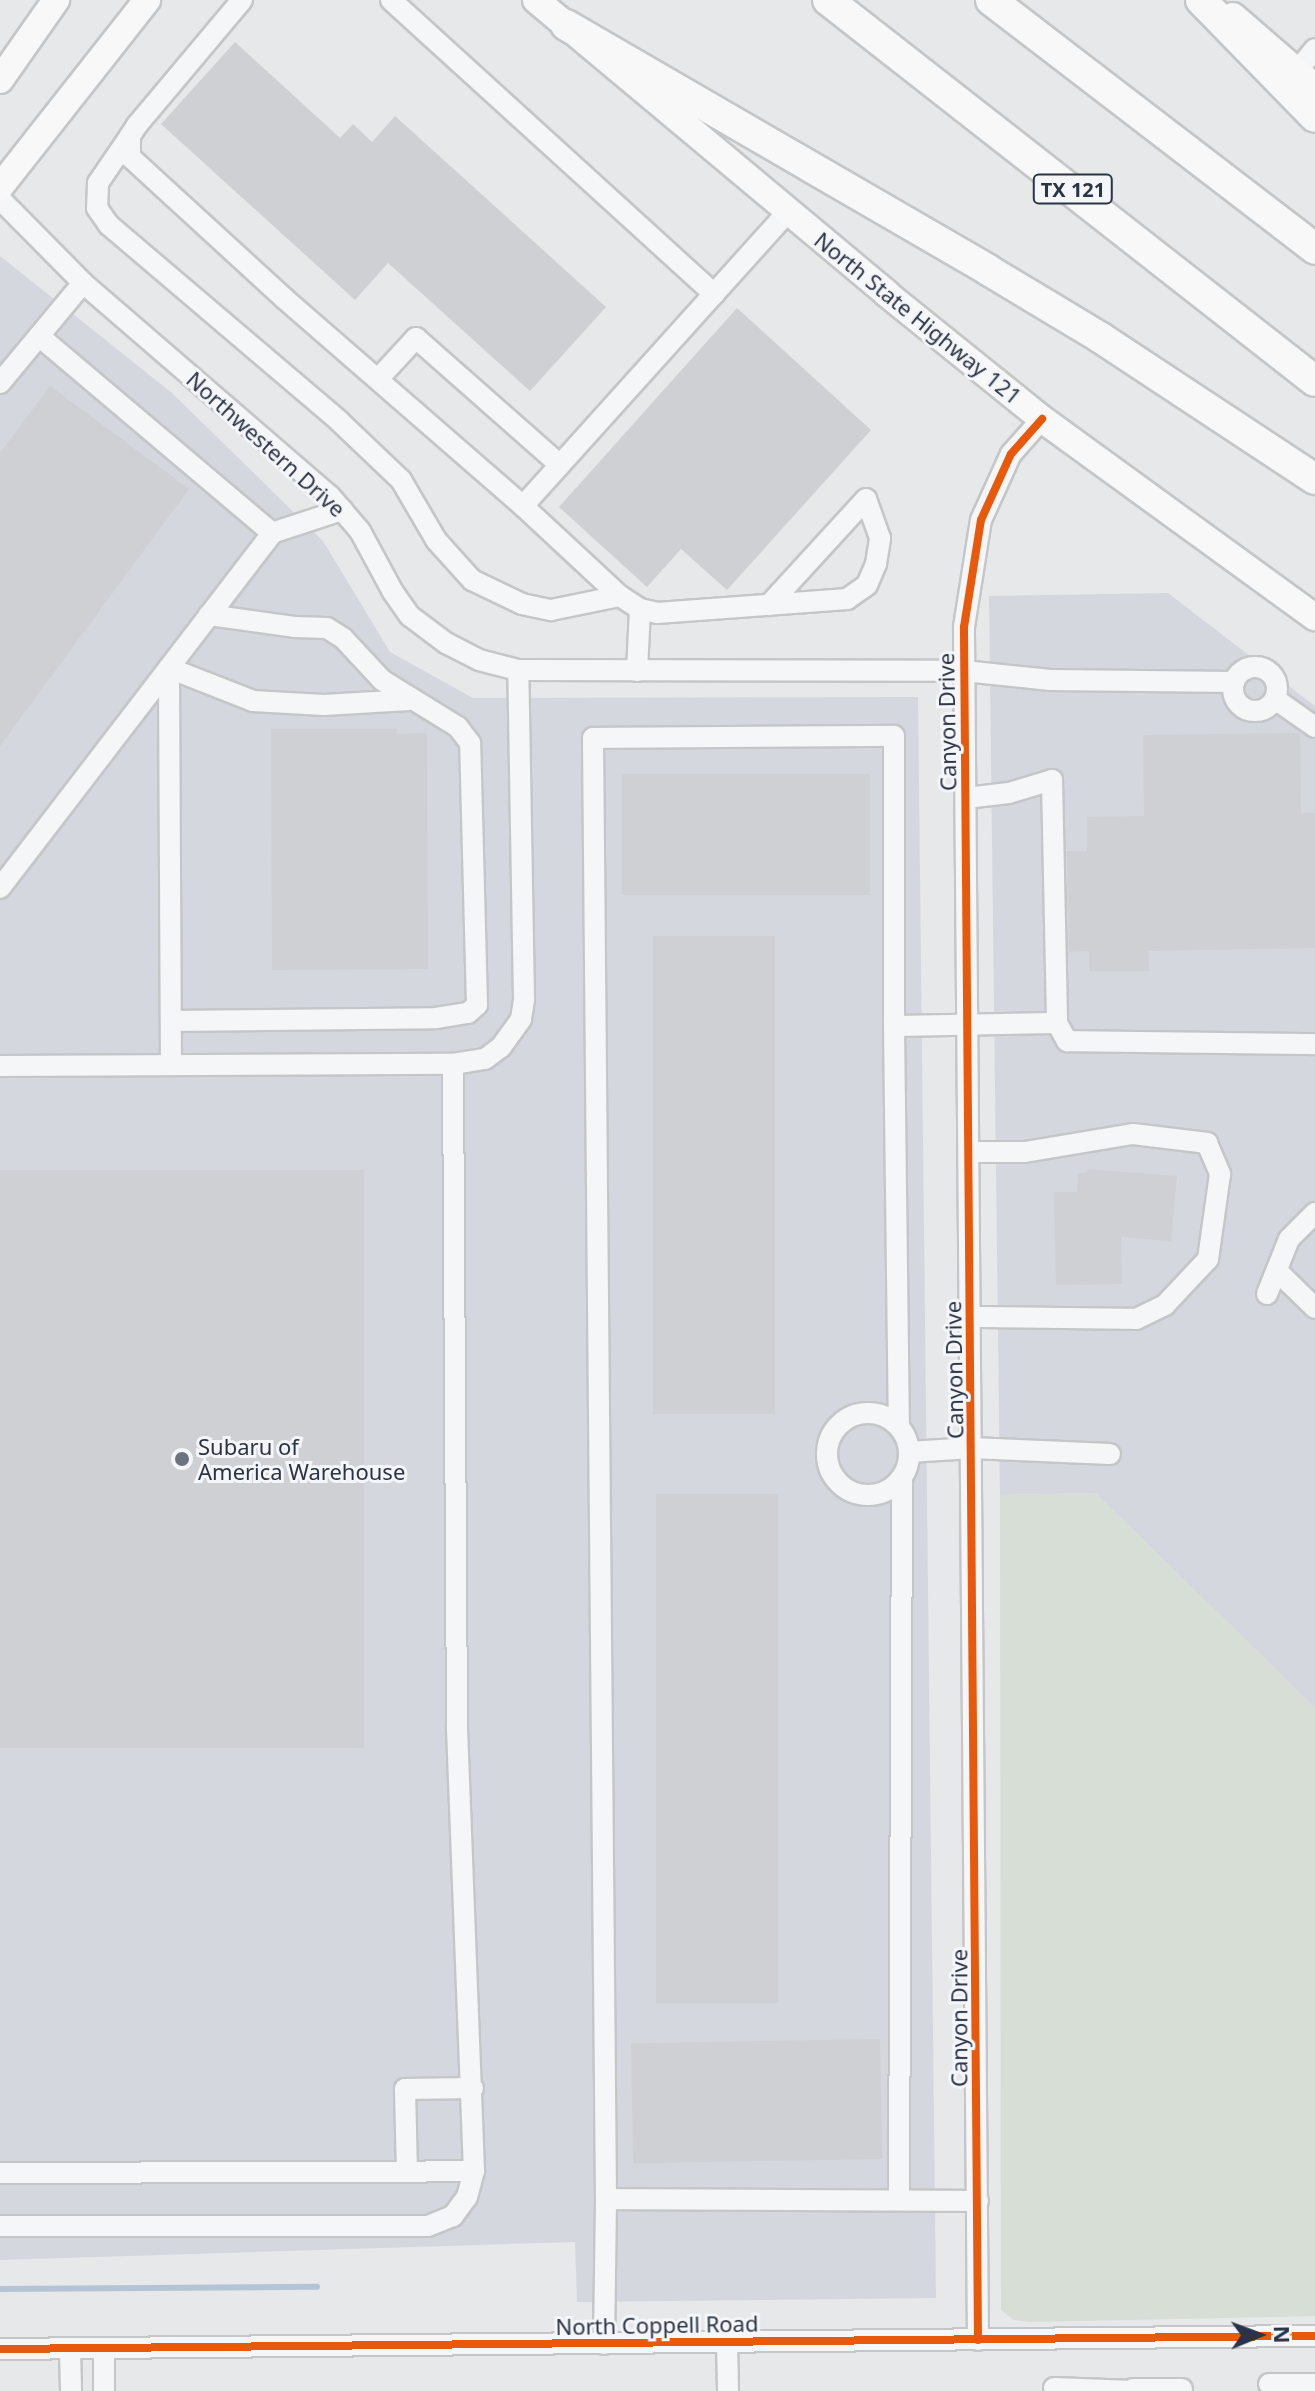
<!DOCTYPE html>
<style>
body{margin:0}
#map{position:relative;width:1315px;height:2391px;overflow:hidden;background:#e6e8ea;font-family:"Noto Sans",sans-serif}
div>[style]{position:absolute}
.built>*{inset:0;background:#d4d7dd}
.green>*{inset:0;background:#d6ded6}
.stream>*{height:6px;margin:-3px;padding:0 3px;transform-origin:3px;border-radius:3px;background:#b4c4d5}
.building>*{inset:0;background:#ced0d3;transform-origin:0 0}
.roads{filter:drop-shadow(2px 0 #c4c6c8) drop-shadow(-2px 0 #c4c6c8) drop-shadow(0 2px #c4c6c8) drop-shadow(0 -2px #c4c6c8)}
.minor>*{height:20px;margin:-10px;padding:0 10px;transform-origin:10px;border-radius:10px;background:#f5f6f7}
.minor>.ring{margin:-10px;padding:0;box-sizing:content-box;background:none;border:20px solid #f5f6f7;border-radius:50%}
.major>*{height:26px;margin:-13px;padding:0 13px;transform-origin:13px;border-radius:13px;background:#f8f8f8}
.highway>*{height:30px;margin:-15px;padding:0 15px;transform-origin:15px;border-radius:15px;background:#f8f8f8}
.cycleway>*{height:8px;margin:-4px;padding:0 4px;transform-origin:4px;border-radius:4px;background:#e8590c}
.dots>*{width:22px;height:22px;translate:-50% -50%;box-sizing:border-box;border:4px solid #f4f6f9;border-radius:50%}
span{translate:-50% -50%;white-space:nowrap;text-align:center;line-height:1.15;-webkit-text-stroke:6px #f4f6f9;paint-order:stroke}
.shield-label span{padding:2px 6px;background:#f4f6f9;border:2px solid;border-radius:6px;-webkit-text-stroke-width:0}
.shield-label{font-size:20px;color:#2b3445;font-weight:700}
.street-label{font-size:22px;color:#2b3445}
.poi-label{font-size:22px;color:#2b3445}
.left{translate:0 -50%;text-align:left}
.north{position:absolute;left:1219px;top:2295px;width:80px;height:80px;-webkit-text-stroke:6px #f4f6f9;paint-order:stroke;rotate:89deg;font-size:22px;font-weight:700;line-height:32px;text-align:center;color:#2b3445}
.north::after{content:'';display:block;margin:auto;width:28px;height:36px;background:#2b3445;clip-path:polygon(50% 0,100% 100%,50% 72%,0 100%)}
</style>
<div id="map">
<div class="built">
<div style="clip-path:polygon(0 256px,172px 393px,323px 541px,390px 652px,473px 698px,918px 697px,936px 2298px,577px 2302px,575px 2242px,0 2260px)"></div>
<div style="clip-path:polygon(1168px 593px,1315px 706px,1315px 1708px,1095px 1493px,1000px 1495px,989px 596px)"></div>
</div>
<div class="green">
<div style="clip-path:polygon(1095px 1493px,1315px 1708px,1315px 2316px,1030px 2322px,1014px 2320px,1001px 2310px,1000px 1495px)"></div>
</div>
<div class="stream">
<div style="left:0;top:2289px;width:317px;rotate:-0.4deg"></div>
</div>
<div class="building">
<div style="clip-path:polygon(235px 42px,340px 138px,353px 124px,372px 142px,395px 116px,606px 307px,530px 391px,388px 263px,355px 300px,161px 124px)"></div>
<div style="clip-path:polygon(737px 308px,871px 430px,727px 590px,681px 549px,647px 587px,559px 507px)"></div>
<div style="clip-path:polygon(50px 386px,189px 489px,0 746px,0 453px)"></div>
<div style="clip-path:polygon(271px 729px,397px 729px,396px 734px,427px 733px,428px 969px,272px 970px)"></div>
<div style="clip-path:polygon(1300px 733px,1301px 813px,1315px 813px,1315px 948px,1148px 951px,1149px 971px,1089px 971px,1089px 951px,1069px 952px,1067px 851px,1087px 851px,1087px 817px,1144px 816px,1143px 735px)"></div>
<div style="left:870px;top:774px;width:121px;height:248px;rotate:90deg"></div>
<div style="left:653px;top:936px;width:122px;height:478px"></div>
<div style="clip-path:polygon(1088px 1169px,1177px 1176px,1171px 1241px,1121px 1237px,1122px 1284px,1056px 1285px,1054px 1192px,1077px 1192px,1078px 1173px,1087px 1173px)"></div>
<div style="left:0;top:1170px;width:364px;height:578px"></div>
<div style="left:778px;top:1494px;width:509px;height:122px;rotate:90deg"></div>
<div style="left:880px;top:2039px;width:120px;height:249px;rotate:89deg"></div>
</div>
<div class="roads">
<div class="minor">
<div style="left:242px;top:0;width:163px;rotate:130deg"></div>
<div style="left:137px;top:125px;width:13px;rotate:122deg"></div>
<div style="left:130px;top:136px;width:21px;rotate:90deg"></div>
<div style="left:130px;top:157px;width:210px;rotate:42.5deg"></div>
<div style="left:285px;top:299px;width:315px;rotate:41deg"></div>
<div style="left:523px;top:506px;width:396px;rotate:-48deg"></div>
<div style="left:391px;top:0;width:437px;rotate:42.3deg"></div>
<div style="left:1297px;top:71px;width:28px;rotate:-51deg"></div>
<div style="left:130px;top:136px;width:57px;rotate:124.2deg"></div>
<div style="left:98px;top:183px;width:25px;rotate:92deg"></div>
<div style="left:97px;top:208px;width:21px;rotate:55deg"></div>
<div style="left:109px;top:225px;width:302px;rotate:40.4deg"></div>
<div style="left:339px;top:421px;width:86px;rotate:43.6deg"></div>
<div style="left:401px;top:480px;width:69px;rotate:59.7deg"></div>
<div style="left:436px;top:540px;width:54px;rotate:48deg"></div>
<div style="left:472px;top:580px;width:55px;rotate:25.6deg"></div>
<div style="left:522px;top:604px;width:30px;rotate:12deg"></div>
<div style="left:551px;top:610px;width:70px;rotate:-11.5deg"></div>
<div style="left:620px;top:596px;width:24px;rotate:33deg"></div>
<div style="left:640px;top:609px;width:62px;rotate:92.8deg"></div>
<div style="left:0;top:199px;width:118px;rotate:45.3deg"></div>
<div style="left:83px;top:283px;width:326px;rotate:40.8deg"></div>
<div style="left:330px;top:496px;width:46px;rotate:49.4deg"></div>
<div style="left:360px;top:531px;width:69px;rotate:61.6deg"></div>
<div style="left:393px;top:592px;width:29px;rotate:55deg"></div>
<div style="left:410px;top:616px;width:45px;rotate:36.9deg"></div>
<div style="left:446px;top:643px;width:37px;rotate:27deg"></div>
<div style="left:479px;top:660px;width:40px;rotate:14.4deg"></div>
<div style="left:518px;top:670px;width:446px;rotate:0.1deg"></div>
<div style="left:964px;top:671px;width:87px;rotate:5.9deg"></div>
<div style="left:1051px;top:680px;width:183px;rotate:0.6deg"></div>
<div style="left:39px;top:336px;width:305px;rotate:40.2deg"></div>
<div style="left:378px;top:379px;width:56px;rotate:-47.2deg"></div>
<div style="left:416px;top:338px;width:192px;rotate:41.4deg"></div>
<div style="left:0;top:383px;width:130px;rotate:-50.3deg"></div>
<div style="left:523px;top:506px;width:132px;rotate:42.9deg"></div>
<div style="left:640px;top:609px;width:17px;rotate:13deg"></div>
<div style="left:657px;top:613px;width:191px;rotate:-4.2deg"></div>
<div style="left:847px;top:599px;width:24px;rotate:-35deg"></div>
<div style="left:867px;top:585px;width:23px;rotate:-67deg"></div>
<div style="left:876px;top:564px;width:26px;rotate:-81deg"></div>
<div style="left:880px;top:538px;width:41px;rotate:-109.7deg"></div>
<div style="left:866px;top:499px;width:144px;rotate:132.5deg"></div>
<div class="ring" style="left:1233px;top:667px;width:24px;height:24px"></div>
<div style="left:1275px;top:699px;width:49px;rotate:35deg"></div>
<div style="left:966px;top:798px;width:43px;rotate:-6.6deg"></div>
<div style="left:1009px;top:793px;width:45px;rotate:-16.8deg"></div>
<div style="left:1052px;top:780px;width:243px;rotate:88.8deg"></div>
<div style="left:1057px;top:1023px;width:21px;rotate:61deg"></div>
<div style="left:1067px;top:1041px;width:248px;rotate:0.7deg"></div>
<div style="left:0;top:888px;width:447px;rotate:-52.5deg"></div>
<div style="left:272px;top:533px;width:74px;rotate:-18.2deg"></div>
<div style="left:171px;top:1021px;width:265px;rotate:-0.6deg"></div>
<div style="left:436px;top:1018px;width:32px;rotate:-9deg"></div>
<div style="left:468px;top:1013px;width:12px;rotate:-42deg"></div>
<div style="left:477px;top:1005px;width:262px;rotate:-91.5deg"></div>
<div style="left:470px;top:743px;width:20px;rotate:-127deg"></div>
<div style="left:458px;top:727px;width:89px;rotate:-148.3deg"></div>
<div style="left:382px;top:680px;width:57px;rotate:-132.9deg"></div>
<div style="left:343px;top:638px;width:19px;rotate:-148deg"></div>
<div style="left:327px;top:628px;width:32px;rotate:-178deg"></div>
<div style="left:295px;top:627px;width:87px;rotate:-172.1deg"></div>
<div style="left:894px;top:1026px;width:401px;rotate:89.3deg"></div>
<div style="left:171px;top:1065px;width:397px;rotate:-90.3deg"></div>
<div style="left:169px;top:668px;width:90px;rotate:21.4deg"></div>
<div style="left:253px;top:701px;width:71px;rotate:3.2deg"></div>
<div style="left:324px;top:705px;width:85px;rotate:-3.4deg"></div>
<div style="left:0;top:1066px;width:453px;rotate:-0.3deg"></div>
<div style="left:453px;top:1064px;width:32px;rotate:-9deg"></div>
<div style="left:485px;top:1059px;width:20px;rotate:-37deg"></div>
<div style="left:501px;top:1047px;width:34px;rotate:-54deg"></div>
<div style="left:521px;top:1019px;width:20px;rotate:-81deg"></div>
<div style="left:524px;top:999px;width:329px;rotate:-91deg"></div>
<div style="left:970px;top:1152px;width:55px"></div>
<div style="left:1025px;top:1152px;width:109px;rotate:-9.5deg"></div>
<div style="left:1133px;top:1134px;width:75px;rotate:6.9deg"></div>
<div style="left:1207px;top:1143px;width:34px;rotate:67deg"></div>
<div style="left:1220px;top:1174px;width:86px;rotate:98deg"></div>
<div style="left:1208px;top:1259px;width:63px;rotate:133.1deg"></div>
<div style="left:1165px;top:1305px;width:32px;rotate:154deg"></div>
<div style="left:1136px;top:1319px;width:165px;rotate:-179.3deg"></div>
<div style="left:1277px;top:1271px;width:53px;rotate:44.2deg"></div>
<div style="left:1267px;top:1294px;width:59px;rotate:-68.2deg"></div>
<div style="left:1289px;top:1239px;width:37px;rotate:-45deg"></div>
<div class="ring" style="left:827px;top:1413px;width:62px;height:62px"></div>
<div style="left:909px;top:1452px;width:63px;rotate:-3.6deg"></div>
<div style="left:972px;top:1448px;width:138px;rotate:2.5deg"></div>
<div style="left:407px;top:2172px;width:83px;rotate:-91.4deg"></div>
<div style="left:405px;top:2089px;width:68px;rotate:-0.8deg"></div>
<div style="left:0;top:2173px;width:474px;rotate:-0.2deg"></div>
<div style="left:474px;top:2171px;width:445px;rotate:-92.2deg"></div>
<div style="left:457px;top:1726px;width:662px;rotate:-90.35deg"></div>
<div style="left:899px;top:2199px;width:721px;rotate:-89.76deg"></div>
<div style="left:978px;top:2201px;width:372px;rotate:-179.7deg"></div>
<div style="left:606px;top:2199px;width:1461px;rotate:-90.51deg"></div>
<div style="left:593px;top:738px;width:301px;rotate:-0.4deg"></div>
<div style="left:894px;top:736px;width:290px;rotate:90deg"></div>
<div style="left:894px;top:1026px;width:163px;rotate:-1.1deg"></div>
<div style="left:0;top:2226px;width:428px"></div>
<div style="left:428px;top:2226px;width:27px;rotate:-22deg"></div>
<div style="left:453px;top:2216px;width:24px;rotate:-54deg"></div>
<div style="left:467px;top:2197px;width:27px;rotate:-75deg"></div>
<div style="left:978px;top:2340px;width:1713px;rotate:-90.47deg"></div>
<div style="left:964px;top:627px;width:108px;rotate:-81deg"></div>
<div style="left:981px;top:520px;width:72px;rotate:-65.6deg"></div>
<div style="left:1011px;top:454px;width:47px;rotate:-48.5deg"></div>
<div style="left:727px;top:2342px;width:49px;rotate:88.8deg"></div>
<div style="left:604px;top:2344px;width:145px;rotate:-89.2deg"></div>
<div style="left:104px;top:2348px;width:43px;rotate:90deg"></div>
<div style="left:0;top:2349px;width:1315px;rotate:-0.57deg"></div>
<div style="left:70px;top:2349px;width:42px;rotate:88.6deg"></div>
<div style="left:1269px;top:2384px;width:46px"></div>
<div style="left:1054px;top:2388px;width:79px;rotate:2.2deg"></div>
<div style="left:1133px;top:2389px;width:49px"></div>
</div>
<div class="major">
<div style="left:536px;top:0;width:458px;rotate:39.9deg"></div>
<div style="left:887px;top:294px;width:199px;rotate:38.9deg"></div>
<div style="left:1042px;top:419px;width:337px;rotate:36deg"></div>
<div style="left:1233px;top:16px;width:108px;rotate:40.9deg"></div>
<div style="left:0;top:80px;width:98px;rotate:-55deg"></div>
<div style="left:0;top:187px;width:238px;rotate:-51.8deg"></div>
</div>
<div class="highway">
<div style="left:828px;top:0;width:618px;rotate:38.04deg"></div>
<div style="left:991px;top:0;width:409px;rotate:37.5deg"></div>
<div style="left:1201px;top:0;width:163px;rotate:45.7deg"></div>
<div style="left:566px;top:25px;width:488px;rotate:30.1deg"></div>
<div style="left:988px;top:270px;width:132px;rotate:31deg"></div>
<div style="left:1101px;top:338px;width:256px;rotate:33.4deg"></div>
</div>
</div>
<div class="cycleway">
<div style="left:978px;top:2340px;width:1713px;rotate:-90.47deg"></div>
<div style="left:964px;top:627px;width:108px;rotate:-81deg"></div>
<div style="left:981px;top:520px;width:72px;rotate:-65.6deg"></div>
<div style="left:1011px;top:454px;width:47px;rotate:-48.5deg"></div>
<div style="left:0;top:2349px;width:1315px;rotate:-0.57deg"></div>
</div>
<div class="dots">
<div style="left:182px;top:1459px;background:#6c737f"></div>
</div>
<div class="shield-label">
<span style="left:1073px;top:189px">TX 121</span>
</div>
<div class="street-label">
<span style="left:918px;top:318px;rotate:39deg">North State Highway 121</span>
<span style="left:266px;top:444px;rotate:42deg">Northwestern Drive</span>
<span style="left:947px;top:722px;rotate:-91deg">Canyon Drive</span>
<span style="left:954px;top:1370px;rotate:-91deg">Canyon Drive</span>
<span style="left:959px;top:2018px;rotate:-90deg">Canyon Drive</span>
<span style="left:657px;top:2325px;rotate:-1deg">North Coppell Road</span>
</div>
<div class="poi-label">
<span class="left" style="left:198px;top:1459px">Subaru of<br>America Warehouse</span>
</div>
<div class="north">N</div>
</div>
